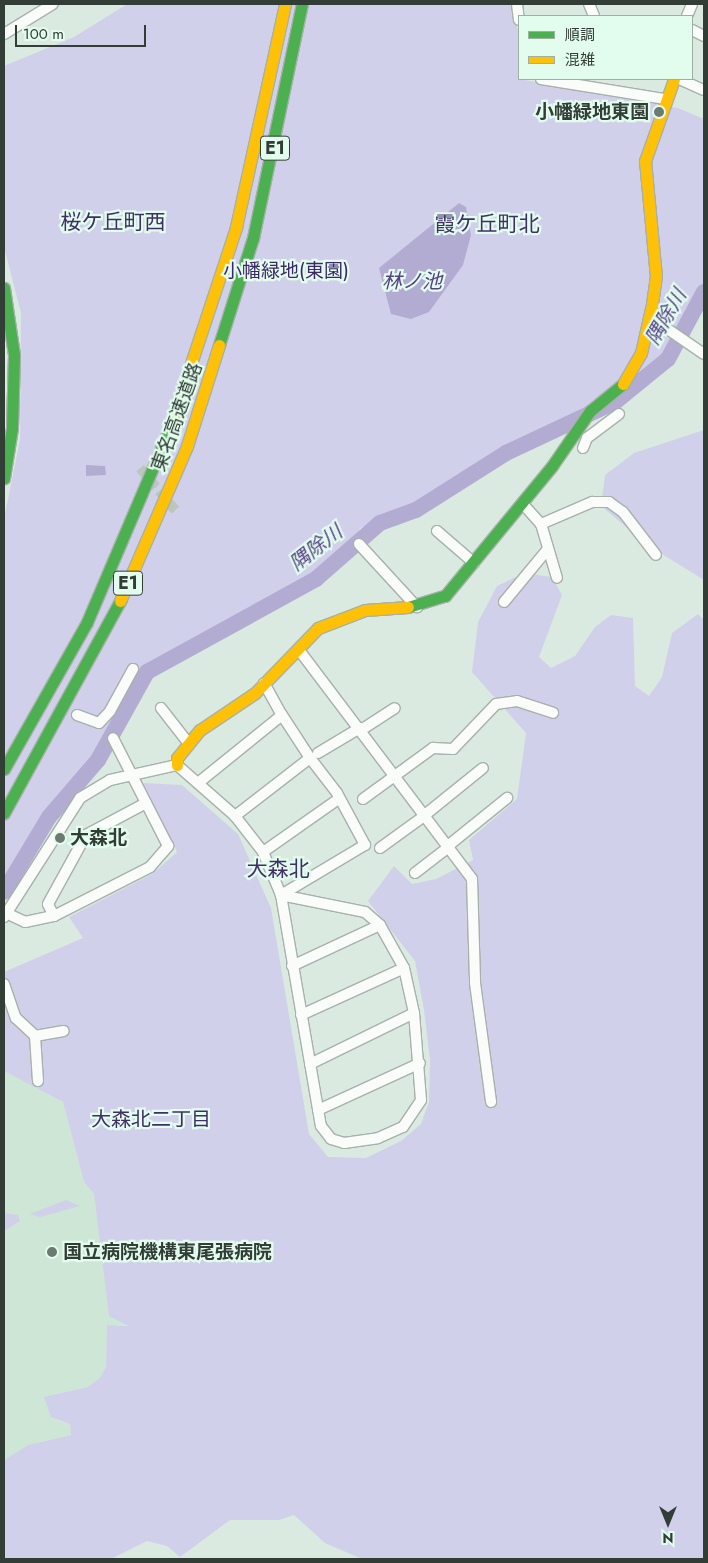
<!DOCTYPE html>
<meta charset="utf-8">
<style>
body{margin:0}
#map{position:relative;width:708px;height:1563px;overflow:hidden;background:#dbeae0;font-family:Jost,"Noto Sans JP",sans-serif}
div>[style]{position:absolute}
.built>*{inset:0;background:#cde6d6}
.green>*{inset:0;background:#d1d0ea}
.water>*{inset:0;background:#b2acd2}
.river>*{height:16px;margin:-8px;padding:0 8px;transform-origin:8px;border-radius:8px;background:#b2acd2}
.street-tunnel>*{height:10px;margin-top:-5px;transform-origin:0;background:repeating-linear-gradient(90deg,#b9c7be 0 10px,transparent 0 15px)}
.roads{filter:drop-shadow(1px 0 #a6b1aa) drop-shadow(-1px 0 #a6b1aa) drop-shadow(0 1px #a6b1aa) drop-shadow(0 -1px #a6b1aa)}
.street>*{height:10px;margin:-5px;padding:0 5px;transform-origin:5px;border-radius:5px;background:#fafcfa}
.fast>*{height:11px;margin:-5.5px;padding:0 5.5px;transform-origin:5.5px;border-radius:5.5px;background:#4caf50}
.slow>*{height:11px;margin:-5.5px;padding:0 5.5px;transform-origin:5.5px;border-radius:5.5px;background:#ffc107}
.dots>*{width:14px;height:14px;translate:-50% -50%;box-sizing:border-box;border:2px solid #e2fded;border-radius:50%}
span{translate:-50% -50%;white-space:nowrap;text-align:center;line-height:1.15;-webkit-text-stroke:4.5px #e2fded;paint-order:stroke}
.shield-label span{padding:1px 4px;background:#e2fded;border:1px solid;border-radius:4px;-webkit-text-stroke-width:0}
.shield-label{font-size:18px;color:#323d36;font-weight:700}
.poi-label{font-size:19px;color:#323d36;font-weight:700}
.right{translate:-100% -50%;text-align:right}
.left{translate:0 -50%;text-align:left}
.park-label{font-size:19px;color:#3e276d}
.street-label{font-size:19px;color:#323d36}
.water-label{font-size:20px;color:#574189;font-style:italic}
.neighbourhood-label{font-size:20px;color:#402e69}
.quarter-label{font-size:21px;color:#402e69}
.frame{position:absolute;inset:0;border:5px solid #323d36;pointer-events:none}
.legend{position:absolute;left:518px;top:15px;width:175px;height:65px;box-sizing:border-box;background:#e2fded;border:1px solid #9cb0a4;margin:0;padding:6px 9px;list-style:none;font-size:15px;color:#323d36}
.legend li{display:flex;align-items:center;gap:10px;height:25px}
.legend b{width:25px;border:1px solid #9cb0a4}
.north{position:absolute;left:643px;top:1498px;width:50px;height:50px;-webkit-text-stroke:4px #e2fded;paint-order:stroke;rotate:180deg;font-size:14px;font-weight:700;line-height:20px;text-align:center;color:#323d36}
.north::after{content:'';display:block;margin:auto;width:18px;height:22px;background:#323d36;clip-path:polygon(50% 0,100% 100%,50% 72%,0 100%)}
.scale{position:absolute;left:15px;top:25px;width:131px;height:22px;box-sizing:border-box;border:2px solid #323d36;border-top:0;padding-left:6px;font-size:15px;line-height:18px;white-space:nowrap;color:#323d36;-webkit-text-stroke:4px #e2fded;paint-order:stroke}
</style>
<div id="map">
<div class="built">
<div style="clip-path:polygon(4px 1071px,63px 1102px,84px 1182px,94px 1194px,109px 1315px,129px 1325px,107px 1325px,106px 1367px,101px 1378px,89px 1387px,45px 1397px,57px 1420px,70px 1424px,71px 1435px,28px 1445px,4px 1460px)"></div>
</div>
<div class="green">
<div style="clip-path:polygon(127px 4px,512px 4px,519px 35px,519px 79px,678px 108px,704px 119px,704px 290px,674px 349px,634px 386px,574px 426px,511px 450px,411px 510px,360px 528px,347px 559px,319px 581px,137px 680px,86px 771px,48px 815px,4px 888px,4px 519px,20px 439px,21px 313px,4px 247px,4px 66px,74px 37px)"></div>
<div style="clip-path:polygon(704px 430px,704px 580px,649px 546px,601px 506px,605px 475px,634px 453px)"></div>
<div style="clip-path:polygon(524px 573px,552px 577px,562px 595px,539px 657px,551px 668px,575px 656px,595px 627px,611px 615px,633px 618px,635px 686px,649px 696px,662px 677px,672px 633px,698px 614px,704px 620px,704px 1559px,362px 1559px,325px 1543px,294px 1515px,279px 1520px,230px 1520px,180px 1557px,167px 1546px,147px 1541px,111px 1559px,4px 1559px,4px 1460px,28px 1445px,71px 1435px,70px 1424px,51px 1417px,44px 1397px,88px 1387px,100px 1378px,106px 1367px,107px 1325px,129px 1326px,109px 1316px,94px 1194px,84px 1182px,63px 1102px,4px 1071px,4px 972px,83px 938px,69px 917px,152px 874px,177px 852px,143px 783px,182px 785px,238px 834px,271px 908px,309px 1134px,328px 1157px,366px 1158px,401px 1141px,421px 1124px,429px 1102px,430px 1060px,424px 1010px,415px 961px,368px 901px,394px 866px,412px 884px,436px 879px,473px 860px,469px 840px,517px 799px,526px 733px,472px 672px,478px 622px,497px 586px)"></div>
<div style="clip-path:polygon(66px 1200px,80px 1206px,40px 1217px,30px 1214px)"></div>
<div style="clip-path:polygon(4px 1213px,18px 1215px,20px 1221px,4px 1231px)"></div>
</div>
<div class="water">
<div style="clip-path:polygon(459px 203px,466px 207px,471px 235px,463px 265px,429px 312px,411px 319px,391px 314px,379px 268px)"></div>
<div style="clip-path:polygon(86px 465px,105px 466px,106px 475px,86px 476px)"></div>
</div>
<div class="river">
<div style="left:4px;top:892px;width:87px;rotate:-59deg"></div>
<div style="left:49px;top:817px;width:75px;rotate:-49.3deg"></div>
<div style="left:98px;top:760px;width:101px;rotate:-60.9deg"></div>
<div style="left:147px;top:672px;width:193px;rotate:-28.8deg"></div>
<div style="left:316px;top:579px;width:85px;rotate:-41.2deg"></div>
<div style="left:380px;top:523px;width:38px;rotate:-20deg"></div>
<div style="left:416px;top:510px;width:107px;rotate:-32.3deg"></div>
<div style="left:506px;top:453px;width:120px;rotate:-25.1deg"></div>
<div style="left:615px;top:402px;width:68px;rotate:-39.1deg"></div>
<div style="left:668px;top:359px;width:76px;rotate:-61.8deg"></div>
</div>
<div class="street-tunnel">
<div style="left:140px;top:468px;width:56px;rotate:50.1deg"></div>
</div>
<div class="roads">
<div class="street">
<div style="left:517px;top:4px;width:16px;rotate:83deg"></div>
<div style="left:589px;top:4px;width:13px;rotate:67deg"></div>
<div style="left:687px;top:16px;width:13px;rotate:-67deg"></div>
<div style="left:692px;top:30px;width:13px;rotate:27deg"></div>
<div style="left:4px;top:34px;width:57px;rotate:-31.5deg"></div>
<div style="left:541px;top:79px;width:126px;rotate:9.2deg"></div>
<div style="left:679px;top:79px;width:27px;rotate:24deg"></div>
<div style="left:650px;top:317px;width:65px;rotate:34.4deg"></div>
<div style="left:583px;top:448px;width:11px;rotate:-68deg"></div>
<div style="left:587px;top:438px;width:40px;rotate:-37deg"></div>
<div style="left:522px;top:503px;width:28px;rotate:48deg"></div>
<div style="left:541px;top:524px;width:56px;rotate:-23.3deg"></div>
<div style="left:592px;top:502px;width:17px"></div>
<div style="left:609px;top:502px;width:17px;rotate:36deg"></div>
<div style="left:623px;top:512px;width:54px;rotate:52.5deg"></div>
<div style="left:541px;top:524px;width:56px;rotate:73.5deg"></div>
<div style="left:437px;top:531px;width:49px;rotate:40.9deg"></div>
<div style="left:359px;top:544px;width:86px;rotate:47.4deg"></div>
<div style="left:504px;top:602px;width:67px;rotate:-50.4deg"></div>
<div style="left:299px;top:650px;width:287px;rotate:52.9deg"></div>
<div style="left:472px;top:879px;width:104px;rotate:88.3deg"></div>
<div style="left:475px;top:983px;width:120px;rotate:82.3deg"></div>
<div style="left:264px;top:683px;width:37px;rotate:61deg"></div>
<div style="left:161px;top:708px;width:46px;rotate:52.1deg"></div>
<div style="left:77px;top:715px;width:23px;rotate:20deg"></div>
<div style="left:99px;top:723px;width:16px;rotate:-47deg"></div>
<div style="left:110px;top:711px;width:48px;rotate:-61.3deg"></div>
<div style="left:361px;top:730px;width:40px;rotate:-32.9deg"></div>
<div style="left:318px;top:753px;width:49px;rotate:-30.8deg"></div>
<div style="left:198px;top:783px;width:108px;rotate:-39deg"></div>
<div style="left:282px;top:715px;width:51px;rotate:56.9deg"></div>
<div style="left:310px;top:758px;width:95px;rotate:142.3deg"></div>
<div style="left:363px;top:799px;width:87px;rotate:-36.1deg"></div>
<div style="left:433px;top:748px;width:20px;rotate:3deg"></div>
<div style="left:453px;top:749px;width:62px;rotate:-46.3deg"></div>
<div style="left:496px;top:704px;width:21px;rotate:-8deg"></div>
<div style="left:517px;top:701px;width:38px;rotate:18deg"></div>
<div style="left:426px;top:814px;width:73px;rotate:-38.9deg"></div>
<div style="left:449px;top:845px;width:75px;rotate:-39deg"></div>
<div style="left:380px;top:848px;width:58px;rotate:-35.9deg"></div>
<div style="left:263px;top:852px;width:90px;rotate:-35.1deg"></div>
<div style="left:415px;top:873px;width:44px;rotate:-37.6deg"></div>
<div style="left:281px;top:895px;width:98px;rotate:-30.8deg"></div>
<div style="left:365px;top:845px;width:59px;rotate:-118.3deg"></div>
<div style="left:337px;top:793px;width:44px;rotate:-127.6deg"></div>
<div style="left:6px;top:913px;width:21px;rotate:25deg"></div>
<div style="left:25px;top:922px;width:30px;rotate:-12deg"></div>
<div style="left:54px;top:916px;width:108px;rotate:-27deg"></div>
<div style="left:150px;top:867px;width:28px;rotate:-49deg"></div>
<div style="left:168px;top:846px;width:121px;rotate:-117deg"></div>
<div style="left:54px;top:916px;width:13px;rotate:-117deg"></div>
<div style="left:48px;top:904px;width:79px;rotate:-61.2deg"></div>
<div style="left:86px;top:835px;width:68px;rotate:-28.1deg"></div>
<div style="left:4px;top:917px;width:141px;rotate:-57.4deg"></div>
<div style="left:80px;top:798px;width:35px;rotate:-31deg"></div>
<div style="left:110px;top:780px;width:69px;rotate:-12.6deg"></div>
<div style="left:177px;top:765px;width:77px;rotate:41.3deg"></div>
<div style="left:235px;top:816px;width:46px;rotate:52.1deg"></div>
<div style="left:263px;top:852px;width:47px;rotate:67.3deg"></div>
<div style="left:281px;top:895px;width:234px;rotate:80.2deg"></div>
<div style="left:321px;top:1126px;width:16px;rotate:52deg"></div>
<div style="left:331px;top:1139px;width:14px;rotate:17deg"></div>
<div style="left:344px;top:1143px;width:34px;rotate:-8deg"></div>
<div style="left:378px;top:1138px;width:27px;rotate:-24deg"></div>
<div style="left:403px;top:1127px;width:32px;rotate:-56deg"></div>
<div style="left:421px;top:1100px;width:87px;rotate:-94.6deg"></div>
<div style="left:414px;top:1013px;width:46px;rotate:-102.5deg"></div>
<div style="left:404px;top:968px;width:49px;rotate:-119.2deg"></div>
<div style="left:380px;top:925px;width:20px;rotate:-139deg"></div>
<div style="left:365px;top:912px;width:86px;rotate:-168.6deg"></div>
<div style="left:292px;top:966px;width:97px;rotate:-25deg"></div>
<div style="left:4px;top:984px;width:36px;rotate:71deg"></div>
<div style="left:16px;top:1018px;width:26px;rotate:43deg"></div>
<div style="left:35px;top:1036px;width:29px;rotate:-10deg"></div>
<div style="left:301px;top:1015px;width:113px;rotate:-24.5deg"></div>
<div style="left:35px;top:1036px;width:45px;rotate:86.2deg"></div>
<div style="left:310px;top:1064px;width:116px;rotate:-26.1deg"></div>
<div style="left:318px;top:1110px;width:112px;rotate:-24.7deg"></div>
</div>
<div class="fast">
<div style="left:4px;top:288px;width:68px;rotate:81.5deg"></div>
<div style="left:14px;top:355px;width:73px;rotate:91.6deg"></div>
<div style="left:12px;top:428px;width:51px;rotate:99.1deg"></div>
<div style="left:219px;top:345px;width:112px;rotate:-72.4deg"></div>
<div style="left:253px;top:238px;width:239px;rotate:-78.2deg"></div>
<div style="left:408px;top:607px;width:39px;rotate:-17deg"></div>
<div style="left:445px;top:596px;width:168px;rotate:-50.5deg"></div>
<div style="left:552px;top:466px;width:67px;rotate:-55.4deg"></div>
<div style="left:590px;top:411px;width:43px;rotate:-39.3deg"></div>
<div style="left:4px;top:769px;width:169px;rotate:-60.5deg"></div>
<div style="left:87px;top:622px;width:212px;rotate:-66.9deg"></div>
<div style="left:4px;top:813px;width:242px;rotate:-61.3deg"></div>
</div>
<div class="slow">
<div style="left:623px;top:384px;width:36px;rotate:-60deg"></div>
<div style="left:641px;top:353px;width:50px;rotate:-77.3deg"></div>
<div style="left:652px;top:304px;width:27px;rotate:-82deg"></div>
<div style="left:656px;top:277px;width:117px;rotate:-95.4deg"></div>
<div style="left:645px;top:161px;width:87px;rotate:-70.5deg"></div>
<div style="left:170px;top:427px;width:211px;rotate:-71.7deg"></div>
<div style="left:236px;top:227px;width:228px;rotate:-77.6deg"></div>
<div style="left:120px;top:601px;width:169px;rotate:-66.6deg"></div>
<div style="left:187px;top:446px;width:106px;rotate:-72.4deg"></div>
<div style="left:177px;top:765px;width:7px;rotate:-90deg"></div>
<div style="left:177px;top:758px;width:36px;rotate:-51deg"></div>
<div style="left:200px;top:730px;width:66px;rotate:-33.9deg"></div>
<div style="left:255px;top:693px;width:91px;rotate:-45.9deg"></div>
<div style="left:318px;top:628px;width:50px;rotate:-21deg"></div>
<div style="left:365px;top:610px;width:43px;rotate:-4deg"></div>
</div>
</div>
<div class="dots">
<div style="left:659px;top:112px;background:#6d7a72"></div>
<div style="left:60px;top:838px;background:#6d7a72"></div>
<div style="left:52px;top:1252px;background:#6d7a72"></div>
</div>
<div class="shield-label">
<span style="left:275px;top:148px">E1</span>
<span style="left:128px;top:583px">E1</span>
</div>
<div class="poi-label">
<span class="right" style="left:649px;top:112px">小幡緑地東園</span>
<span class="left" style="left:70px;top:838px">大森北</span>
<span class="left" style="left:63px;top:1252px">国立病院機構東尾張病院</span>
</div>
<div class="park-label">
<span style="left:286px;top:271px">小幡緑地(東園)</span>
</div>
<div class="street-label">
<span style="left:177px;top:417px;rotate:-70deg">東名高速道路</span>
</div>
<div class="water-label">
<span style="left:412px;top:281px">林ノ池</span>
<span style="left:666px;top:317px;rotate:-60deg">隅除川</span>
<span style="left:316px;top:548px;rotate:-38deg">隅除川</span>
</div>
<div class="neighbourhood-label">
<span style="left:151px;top:1119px">大森北二丁目</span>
</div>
<div class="quarter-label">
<span style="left:113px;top:222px">桜ケ丘町西</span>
<span style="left:487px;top:224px">霞ケ丘町北</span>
<span style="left:278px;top:869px">大森北</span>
</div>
<div class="frame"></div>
<ul class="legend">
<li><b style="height:6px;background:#4caf50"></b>順調</li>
<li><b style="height:6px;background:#ffc107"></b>混雑</li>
</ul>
<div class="north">N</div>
<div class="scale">100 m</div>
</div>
